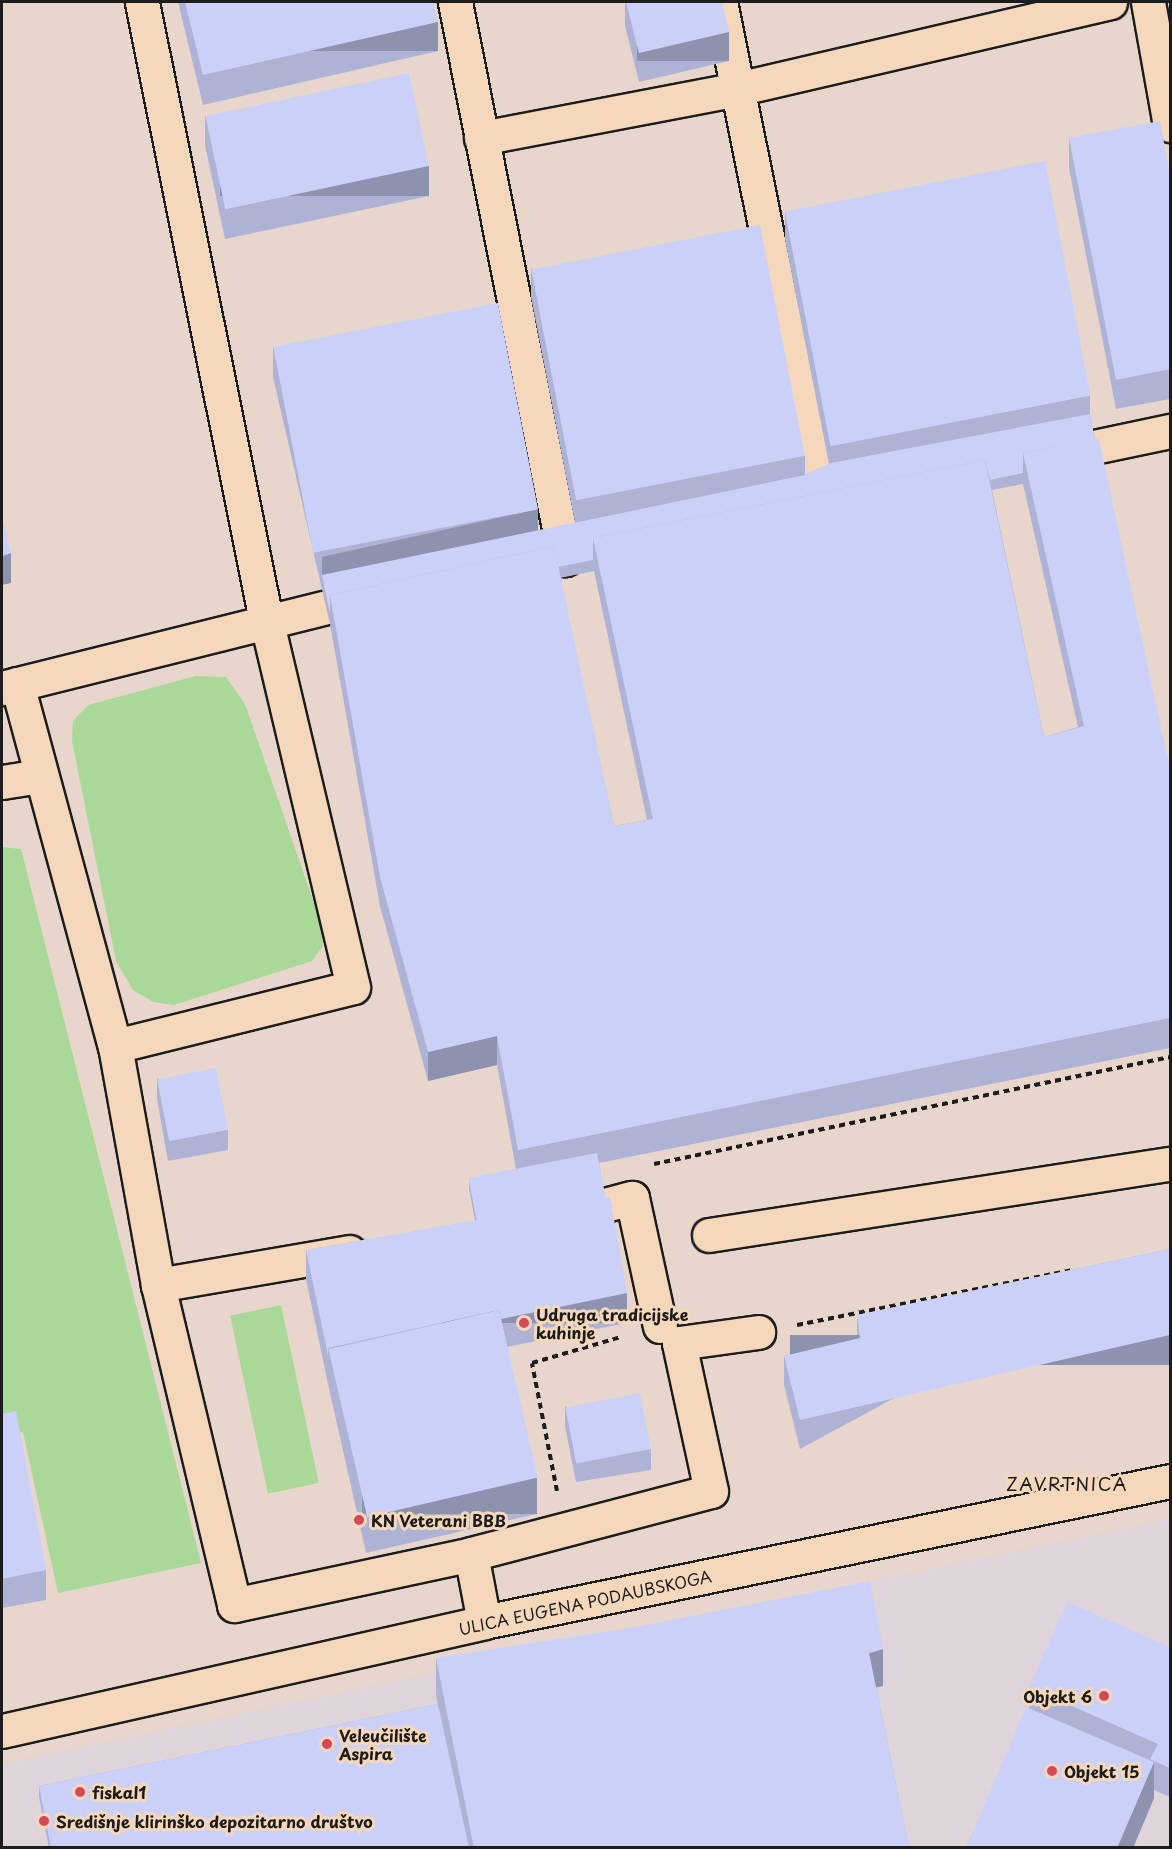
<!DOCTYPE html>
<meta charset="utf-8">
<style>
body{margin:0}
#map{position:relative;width:1172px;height:1849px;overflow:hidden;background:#e8d6cd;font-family:"Playpen Sans",sans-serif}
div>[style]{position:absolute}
.built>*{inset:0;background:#dfd4da}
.green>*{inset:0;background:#a9d898;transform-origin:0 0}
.path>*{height:4px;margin-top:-2px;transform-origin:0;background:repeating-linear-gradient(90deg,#1c1c1c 0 6px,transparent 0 10.5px)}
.roads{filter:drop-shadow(2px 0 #1c1c1c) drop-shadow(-2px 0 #1c1c1c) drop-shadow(0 2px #1c1c1c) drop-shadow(0 -2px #1c1c1c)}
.minor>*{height:33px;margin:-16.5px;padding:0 16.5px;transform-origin:16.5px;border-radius:16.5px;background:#f5d8bb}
.wall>*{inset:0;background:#aeb3d5}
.shaded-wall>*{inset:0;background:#8d92ae;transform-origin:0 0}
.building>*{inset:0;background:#cad0f8;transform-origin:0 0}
.dots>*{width:16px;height:16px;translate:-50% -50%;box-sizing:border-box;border:3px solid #f5d8bb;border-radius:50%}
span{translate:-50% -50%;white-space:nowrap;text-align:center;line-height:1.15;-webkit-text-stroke:6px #f5d8bb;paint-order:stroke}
.poi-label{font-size:16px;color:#1c1c1c;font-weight:700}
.left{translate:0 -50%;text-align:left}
.right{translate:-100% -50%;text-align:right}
.street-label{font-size:16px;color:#1c1c1c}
.neighbourhood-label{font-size:18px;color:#1c1c1c;letter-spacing:1.5px}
.frame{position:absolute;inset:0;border:3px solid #1c1c1c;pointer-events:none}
</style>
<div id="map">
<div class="built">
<div style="clip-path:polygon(1170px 1519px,1170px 1847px,2px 1847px,2px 1764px)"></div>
</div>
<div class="green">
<div style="clip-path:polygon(196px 676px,226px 677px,245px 704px,323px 929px,323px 946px,312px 961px,174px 1005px,153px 1002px,133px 990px,116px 961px,72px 741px,73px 721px,88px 705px)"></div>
<div style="clip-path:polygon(2px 847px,21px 849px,201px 1563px,58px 1593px,23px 1432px,2px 1436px)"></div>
<div style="left:281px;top:1305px;width:182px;height:52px;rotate:78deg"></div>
</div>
<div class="path">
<div style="left:654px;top:1164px;width:527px;rotate:-11.72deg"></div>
<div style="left:797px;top:1325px;width:280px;rotate:-11.3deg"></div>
<div style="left:557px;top:1491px;width:130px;rotate:-101.1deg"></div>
<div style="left:532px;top:1363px;width:93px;rotate:-16.3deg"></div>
</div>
<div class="roads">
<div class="minor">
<div style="left:455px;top:2px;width:568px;rotate:78.83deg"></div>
<div style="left:720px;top:2px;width:512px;rotate:78.62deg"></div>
<div style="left:1148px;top:2px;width:125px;rotate:79.9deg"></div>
<div style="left:481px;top:138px;width:261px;rotate:-10.8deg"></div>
<div style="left:737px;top:89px;width:383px;rotate:-13.1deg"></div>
<div style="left:1094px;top:447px;width:78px;rotate:-11.9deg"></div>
<div style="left:17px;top:684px;width:375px;rotate:74.9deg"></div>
<div style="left:115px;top:1046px;width:243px;rotate:79.8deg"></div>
<div style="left:158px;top:1285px;width:329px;rotate:76.6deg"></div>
<div style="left:234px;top:1605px;width:242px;rotate:-12.1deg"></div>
<div style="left:2px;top:688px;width:335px;rotate:-14deg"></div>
<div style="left:2px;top:782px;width:37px;rotate:-9deg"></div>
<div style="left:115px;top:1046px;width:245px;rotate:-13.9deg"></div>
<div style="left:353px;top:987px;width:377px;rotate:-103.3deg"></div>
<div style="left:266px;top:620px;width:630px;rotate:-101.35deg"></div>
<div style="left:605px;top:1205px;width:28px;rotate:-15deg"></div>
<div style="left:632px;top:1198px;width:131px;rotate:77.7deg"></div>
<div style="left:709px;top:1235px;width:466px;rotate:-8.8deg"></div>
<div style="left:158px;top:1285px;width:194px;rotate:-9.8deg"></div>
<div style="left:484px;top:1622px;width:69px;rotate:-100.8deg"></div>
<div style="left:471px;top:1554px;width:248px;rotate:-14.7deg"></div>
<div style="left:711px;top:1491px;width:151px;rotate:-102.2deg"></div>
<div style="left:679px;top:1343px;width:80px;rotate:-7.9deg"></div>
<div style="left:2px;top:1731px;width:494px;rotate:-12.7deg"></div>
<div style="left:484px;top:1622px;width:700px;rotate:-11.61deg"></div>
</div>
</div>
<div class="wall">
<div style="clip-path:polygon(178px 2px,433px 2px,438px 51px,203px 105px)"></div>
<div style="clip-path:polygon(625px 2px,722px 2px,729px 61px,639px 82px,625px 26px)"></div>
<div style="clip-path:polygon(205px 116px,429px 196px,225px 239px,205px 145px)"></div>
<div style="clip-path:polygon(1069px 138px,1170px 176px,1170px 399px,1116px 409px,1069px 168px)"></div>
<div style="clip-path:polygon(evenodd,785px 211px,1090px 396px,1090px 414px,1095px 440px,1170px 770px,1170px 1048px,599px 1163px,627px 1323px,507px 1347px,537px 1514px,366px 1553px,328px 1384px,306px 1279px,306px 1250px,475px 1221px,469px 1189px,469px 1179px,516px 1169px,497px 1065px,428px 1081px,380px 906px,330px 624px,273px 377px,273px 347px,538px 531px,575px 523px,531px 297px,531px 268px,805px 456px,805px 475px,829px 464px,785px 240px,785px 211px,1023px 484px,1078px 727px,1044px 737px,992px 490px,1023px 484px,785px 211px,594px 571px,647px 820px,614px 826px,560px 578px,594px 571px)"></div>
<div style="clip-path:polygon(157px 1078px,228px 1130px,228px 1150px,168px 1161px,157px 1099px)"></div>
<div style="clip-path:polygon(1170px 1249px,800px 1449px,784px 1385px,784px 1356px,857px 1339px,857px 1315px)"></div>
<div style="clip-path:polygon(565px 1406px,651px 1449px,651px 1470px,576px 1482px,565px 1426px)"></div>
<div style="clip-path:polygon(2px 1414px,46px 1570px,46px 1600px,2px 1608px)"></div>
<div style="clip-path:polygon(1170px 1647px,1170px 1797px,1154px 1790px,1154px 1798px,1133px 1848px,966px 1848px,1029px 1708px,1029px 1687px)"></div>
<div style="clip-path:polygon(436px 1658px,883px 1686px,876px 1687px,909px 1848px,49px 1848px,39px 1797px,39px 1786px,438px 1704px,436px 1695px)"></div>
</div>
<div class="shaded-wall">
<div style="left:438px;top:22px;width:29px;height:241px;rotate:90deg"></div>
<div style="left:729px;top:32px;width:29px;height:92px;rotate:90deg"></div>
<div style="left:429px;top:166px;width:30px;height:209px;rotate:90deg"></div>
<div style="clip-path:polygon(538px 509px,538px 538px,322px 575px,322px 557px)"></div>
<div style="clip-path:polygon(11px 553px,11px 583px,2px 585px,2px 556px)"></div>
<div style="clip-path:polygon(497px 1036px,497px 1065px,428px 1081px,428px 1052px)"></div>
<div style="left:627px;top:1293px;width:30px;height:303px;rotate:90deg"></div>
<div style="left:1170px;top:1335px;width:30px;height:380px;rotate:90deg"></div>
<div style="left:537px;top:1478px;width:36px;height:175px;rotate:90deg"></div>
<div style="clip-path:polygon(883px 1649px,883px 1686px,869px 1689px,869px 1653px)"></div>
<div style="clip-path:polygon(1154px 1762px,1154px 1798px,1133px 1848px,1117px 1848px)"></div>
</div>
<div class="building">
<div style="clip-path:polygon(185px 2px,433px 2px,438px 22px,203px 75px)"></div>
<div style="clip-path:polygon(626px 2px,722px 2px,729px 32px,639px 53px)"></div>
<div style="left:409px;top:73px;width:95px;height:208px;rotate:78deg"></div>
<div style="clip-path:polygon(1160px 121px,1170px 176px,1170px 369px,1116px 380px,1069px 138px)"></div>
<div style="left:1045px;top:161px;width:239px;height:265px;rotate:79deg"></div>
<div style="left:760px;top:225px;width:235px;height:233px;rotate:79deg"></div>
<div style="left:498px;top:303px;width:210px;height:229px;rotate:79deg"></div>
<div style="clip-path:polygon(1090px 414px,1095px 440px,1023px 453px,1023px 473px,990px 480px,985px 460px,593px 538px,593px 560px,558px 567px,554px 546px,330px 595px,330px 614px,322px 575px,805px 475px,831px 463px)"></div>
<div style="clip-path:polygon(1099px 439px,1170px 770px,1170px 1018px,518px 1150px,497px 1036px,428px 1052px,380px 877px,330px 595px,554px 546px,614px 826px,653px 819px,593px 538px,985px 460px,1044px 737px,1084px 726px,1023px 453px)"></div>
<div style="clip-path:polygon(2px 516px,11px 553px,2px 556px)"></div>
<div style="left:216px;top:1068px;width:63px;height:60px;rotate:79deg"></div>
<div style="left:597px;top:1153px;width:46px;height:131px;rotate:79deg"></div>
<div style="clip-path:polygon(610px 1197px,627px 1293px,501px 1319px,499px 1310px,328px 1348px,328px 1355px,306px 1250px)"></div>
<div style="clip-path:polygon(1170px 1249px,1170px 1335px,800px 1420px,784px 1356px,860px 1338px,857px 1315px)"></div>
<div style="left:499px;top:1310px;width:172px;height:175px;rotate:77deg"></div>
<div style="left:640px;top:1393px;width:57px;height:76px;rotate:79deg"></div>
<div style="clip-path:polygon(16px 1411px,46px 1570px,2px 1579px,2px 1414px)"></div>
<div style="clip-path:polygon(870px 1581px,883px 1649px,869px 1653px,909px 1848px,474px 1848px,436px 1658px,636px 1627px)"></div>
<div style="clip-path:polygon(1067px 1602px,1170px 1647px,1170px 1768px,1150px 1759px,1158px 1744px,1029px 1687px)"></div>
<div style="clip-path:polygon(438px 1704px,469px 1848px,51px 1848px,39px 1786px)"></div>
<div style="clip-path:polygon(1026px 1707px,1154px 1762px,1117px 1848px,966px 1848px)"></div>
</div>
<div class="dots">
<div style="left:524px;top:1323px;background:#d1495b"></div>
<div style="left:359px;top:1520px;background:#d1495b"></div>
<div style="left:1104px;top:1696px;background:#d1495b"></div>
<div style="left:327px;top:1744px;background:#d1495b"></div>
<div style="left:1052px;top:1771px;background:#d1495b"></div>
<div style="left:80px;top:1792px;background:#d1495b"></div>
<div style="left:44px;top:1821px;background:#d1495b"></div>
</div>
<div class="poi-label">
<span class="left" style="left:536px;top:1323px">Udruga tradicijske<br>kuhinje</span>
<span class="left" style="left:371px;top:1520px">KN Veterani BBB</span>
<span class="right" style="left:1092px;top:1696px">Objekt 6</span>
<span class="left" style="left:339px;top:1744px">Veleučilište<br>Aspira</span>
<span class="left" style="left:1064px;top:1771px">Objekt 15</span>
<span class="left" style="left:92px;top:1792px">fiskal1</span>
<span class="left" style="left:56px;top:1821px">Središnje klirinško depozitarno društvo</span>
</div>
<div class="street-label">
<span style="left:585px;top:1602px;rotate:-12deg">ULICA EUGENA PODAUBSKOGA</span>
</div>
<div class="neighbourhood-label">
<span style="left:1067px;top:1484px">ZAVRTNICA</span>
</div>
<div class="frame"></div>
</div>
